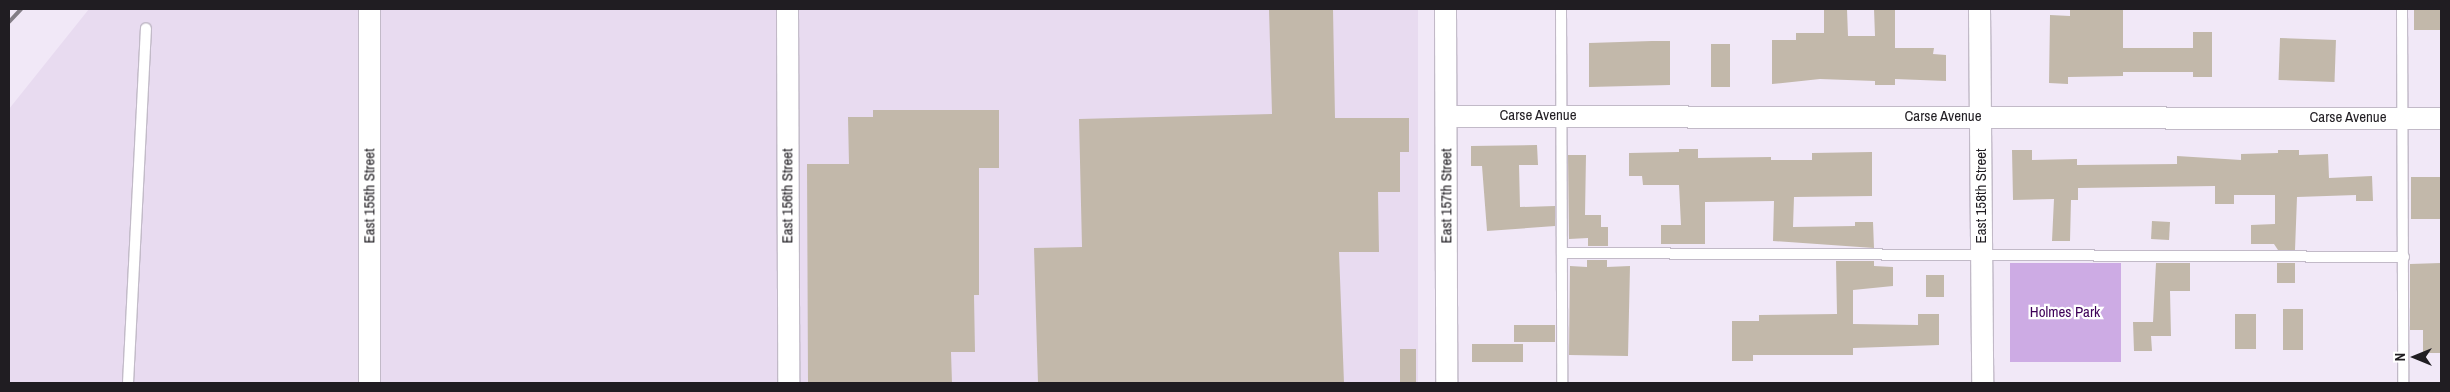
<!DOCTYPE html>
<style>
body{margin:0}
#map{position:relative;width:2450px;height:392px;overflow:hidden;background:#f1e8f7;font-family:"Archivo Narrow",sans-serif}
div>[style]{position:absolute}
.built>*{inset:0;background:#e8dbf0}
.green>*{inset:0;background:#cdabe4;transform-origin:0 0}
.building>*{inset:0;background:#c2b8aa;transform-origin:0 0}
.roads{filter:drop-shadow(1px 0 #c2bac8) drop-shadow(-1px 0 #c2bac8) drop-shadow(0 1px #c2bac8) drop-shadow(0 -1px #c2bac8)}
.service>*{height:10px;margin:-5px;padding:0 5px;transform-origin:5px;border-radius:5px;background:#fff}
.minor>*{height:21px;margin:-10.5px;padding:0 10.5px;transform-origin:10.5px;border-radius:10.5px;background:#fff}
.rail>*{height:4px;margin:-2px;padding:0 2px;transform-origin:2px;border-radius:2px;background:#837d86}
span{translate:-50% -50%;white-space:nowrap;text-align:center;line-height:1.15;-webkit-text-stroke:4.5px #fff;paint-order:stroke}
.street-label{font-size:15px;color:#201d22}
.park-label{font-size:15px;color:#3f0259}
.frame{position:absolute;inset:0;border:10px solid #201d22;pointer-events:none}
.north{position:absolute;left:2390px;top:332px;width:50px;height:50px;-webkit-text-stroke:4px #fff;paint-order:stroke;rotate:270deg;font-size:14px;font-weight:700;line-height:20px;text-align:center;color:#201d22}
.north::after{content:'';display:block;margin:auto;width:18px;height:22px;background:#201d22;clip-path:polygon(50% 0,100% 100%,50% 72%,0 100%)}
</style>
<div id="map">
<div class="built">
<div style="clip-path:polygon(89px 9px,1418px 9px,1418px 383px,9px 383px,9px 109px)"></div>
</div>
<div class="green">
<div style="left:2010px;top:263px;width:111px;height:99px"></div>
</div>
<div class="building">
<div style="clip-path:polygon(1269px 9px,1333px 9px,1335px 118px,1409px 118px,1409px 152px,1400px 152px,1400px 192px,1378px 192px,1379px 252px,1339px 252px,1344px 383px,1038px 383px,1034px 248px,1082px 247px,1079px 119px,1272px 114px)"></div>
<div style="clip-path:polygon(1824px 9px,1847px 9px,1848px 36px,1875px 36px,1874px 9px,1895px 9px,1895px 48px,1934px 48px,1933px 54px,1946px 55px,1946px 81px,1895px 79px,1895px 85px,1875px 85px,1875px 81px,1820px 79px,1772px 84px,1772px 40px,1796px 40px,1796px 33px,1824px 33px)"></div>
<div style="clip-path:polygon(2070px 9px,2123px 9px,2123px 48px,2193px 48px,2193px 32px,2212px 32px,2212px 77px,2193px 77px,2193px 72px,2123px 72px,2123px 76px,2068px 77px,2068px 84px,2049px 83px,2050px 15px,2070px 16px)"></div>
<div style="left:2414px;top:9px;width:27px;height:21px"></div>
<div style="left:2280px;top:38px;width:56px;height:42px;rotate:2deg"></div>
<div style="clip-path:polygon(1652px 41px,1670px 41px,1670px 85px,1589px 87px,1589px 43px)"></div>
<div style="left:1711px;top:44px;width:19px;height:43px"></div>
<div style="clip-path:polygon(873px 110px,999px 110px,999px 168px,979px 168px,979px 295px,974px 295px,975px 352px,951px 352px,952px 383px,808px 383px,807px 164px,849px 164px,848px 117px,873px 117px)"></div>
<div style="clip-path:polygon(1537px 145px,1538px 165px,1519px 165px,1520px 207px,1555px 206px,1555px 226px,1487px 231px,1482px 166px,1471px 166px,1471px 146px)"></div>
<div style="clip-path:polygon(1679px 149px,1698px 149px,1698px 158px,1771px 157px,1771px 160px,1812px 160px,1812px 153px,1872px 152px,1872px 196px,1794px 197px,1793px 227px,1855px 226px,1855px 222px,1873px 222px,1874px 248px,1773px 241px,1774px 201px,1705px 202px,1705px 244px,1661px 244px,1661px 225px,1681px 225px,1679px 185px,1643px 185px,1642px 176px,1629px 176px,1629px 153px,1679px 152px)"></div>
<div style="clip-path:polygon(2012px 150px,2032px 150px,2032px 160px,2077px 159px,2077px 165px,2177px 164px,2177px 156px,2241px 160px,2241px 154px,2278px 153px,2278px 150px,2299px 150px,2299px 155px,2328px 154px,2329px 178px,2372px 176px,2373px 201px,2356px 201px,2356px 195px,2297px 197px,2295px 250px,2278px 250px,2274px 244px,2251px 244px,2251px 225px,2275px 224px,2275px 195px,2234px 195px,2234px 204px,2215px 204px,2215px 186px,2078px 188px,2078px 200px,2071px 200px,2070px 241px,2052px 241px,2054px 199px,2013px 200px)"></div>
<div style="clip-path:polygon(1568px 155px,1586px 155px,1585px 215px,1601px 215px,1601px 227px,1608px 227px,1608px 246px,1588px 246px,1588px 238px,1569px 239px)"></div>
<div style="left:2411px;top:177px;width:30px;height:42px"></div>
<div style="left:2152px;top:221px;width:18px;height:18px;rotate:3deg"></div>
<div style="clip-path:polygon(1587px 260px,1607px 260px,1607px 267px,1630px 266px,1628px 356px,1569px 355px,1570px 266px,1587px 267px)"></div>
<div style="clip-path:polygon(1836px 261px,1874px 261px,1874px 266px,1893px 267px,1893px 286px,1853px 290px,1853px 324px,1918px 325px,1918px 314px,1939px 314px,1939px 345px,1853px 348px,1853px 355px,1753px 355px,1753px 361px,1732px 361px,1732px 321px,1759px 321px,1759px 315px,1837px 314px)"></div>
<div style="clip-path:polygon(2156px 263px,2190px 263px,2190px 291px,2170px 291px,2171px 336px,2151px 336px,2152px 351px,2134px 351px,2133px 322px,2153px 322px)"></div>
<div style="left:2277px;top:263px;width:18px;height:20px"></div>
<div style="clip-path:polygon(2441px 263px,2441px 353px,2423px 353px,2423px 330px,2410px 330px,2410px 264px)"></div>
<div style="left:1926px;top:275px;width:18px;height:22px"></div>
<div style="left:2283px;top:309px;width:20px;height:41px"></div>
<div style="left:2235px;top:314px;width:21px;height:35px"></div>
<div style="left:1514px;top:325px;width:41px;height:17px"></div>
<div style="left:1472px;top:344px;width:51px;height:18px"></div>
<div style="left:1400px;top:349px;width:16px;height:34px"></div>
</div>
<div class="roads">
<div class="service">
<div style="left:1561px;top:9px;width:374px;rotate:89.8deg"></div>
<div style="left:2402px;top:9px;width:374px;rotate:89.8deg"></div>
<div style="left:1562px;top:253px;width:842px;rotate:0.27deg"></div>
<div style="left:128px;top:383px;width:355px;rotate:-87.1deg"></div>
</div>
<div class="minor">
<div style="left:369px;top:9px;width:374px;rotate:90deg"></div>
<div style="left:787px;top:9px;width:374px;rotate:89.8deg"></div>
<div style="left:1445px;top:9px;width:374px;rotate:89.8deg"></div>
<div style="left:1979px;top:9px;width:374px;rotate:89.5deg"></div>
<div style="left:1446px;top:116px;width:995px;rotate:0.12deg"></div>
</div>
</div>
<div class="rail">
<div style="left:9px;top:22px;width:18px;rotate:-47deg"></div>
</div>
<div class="street-label">
<span style="left:1538px;top:115px">Carse Avenue</span>
<span style="left:1943px;top:116px">Carse Avenue</span>
<span style="left:2348px;top:117px">Carse Avenue</span>
<span style="left:369px;top:196px;rotate:-90deg">East 155th Street</span>
<span style="left:787px;top:196px;rotate:-90deg">East 156th Street</span>
<span style="left:1446px;top:196px;rotate:-90deg">East 157th Street</span>
<span style="left:1981px;top:196px;rotate:-90deg">East 158th Street</span>
</div>
<div class="park-label">
<span style="left:2065px;top:312px">Holmes Park</span>
</div>
<div class="frame"></div>
<div class="north">N</div>
</div>
